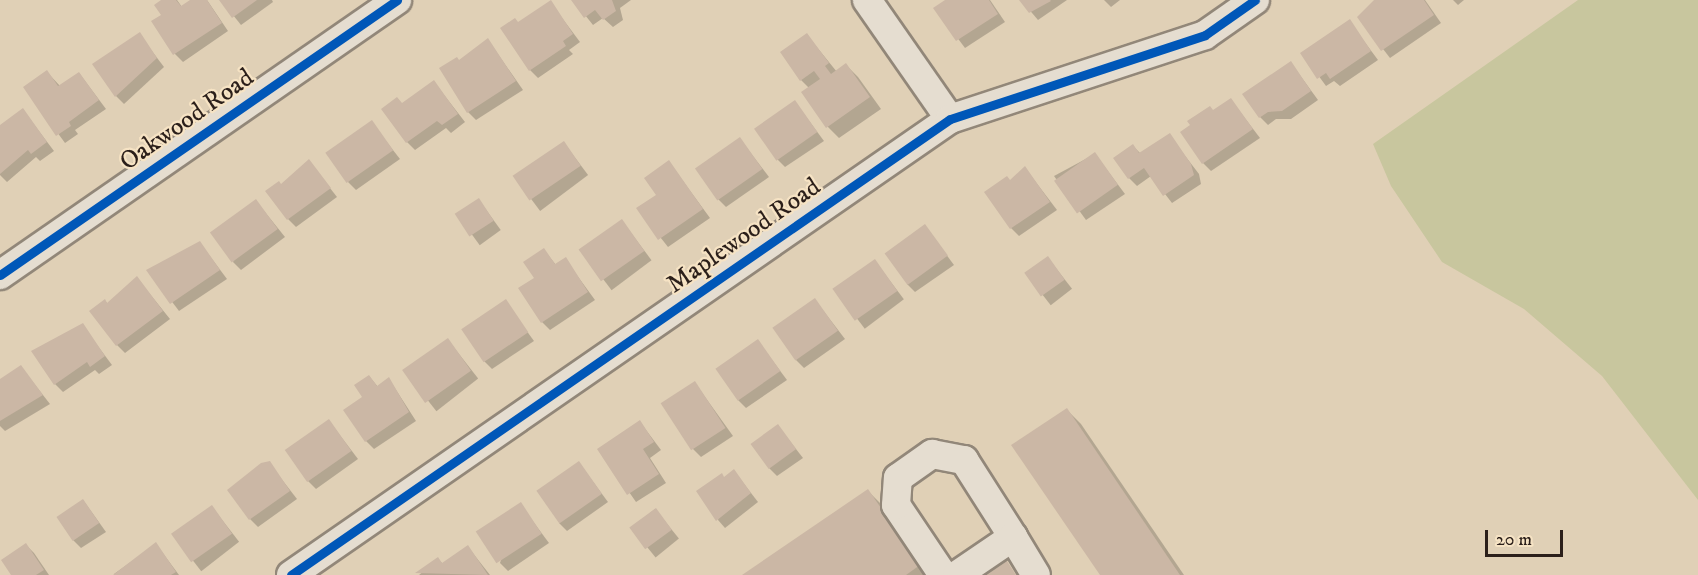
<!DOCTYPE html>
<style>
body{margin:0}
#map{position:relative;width:1698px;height:575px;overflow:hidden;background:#e0d0b6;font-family:"IM FELL DW Pica",serif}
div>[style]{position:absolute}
.green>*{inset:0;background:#c8c69e}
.shadow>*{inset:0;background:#0003;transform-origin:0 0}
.building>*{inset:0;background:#cbb7a5;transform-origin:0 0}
.roads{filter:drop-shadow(2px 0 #928779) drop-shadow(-2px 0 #928779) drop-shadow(0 2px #928779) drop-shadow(0 -2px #928779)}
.minor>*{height:28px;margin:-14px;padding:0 14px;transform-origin:14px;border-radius:14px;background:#e5ddd0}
.cycleway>*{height:9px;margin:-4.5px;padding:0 4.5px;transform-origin:4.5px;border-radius:4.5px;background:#0057b8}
span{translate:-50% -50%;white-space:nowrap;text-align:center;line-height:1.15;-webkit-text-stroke:4.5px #f6e3c4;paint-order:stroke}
.street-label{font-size:26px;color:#2b1f1a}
.scale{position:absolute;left:1485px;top:530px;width:78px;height:27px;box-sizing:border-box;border:3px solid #2b1f1a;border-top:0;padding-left:8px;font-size:18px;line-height:21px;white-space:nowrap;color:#2b1f1a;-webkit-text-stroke:4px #f6e3c4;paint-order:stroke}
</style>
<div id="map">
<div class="green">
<div style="clip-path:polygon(1578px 0,1698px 0,1698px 500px,1602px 376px,1524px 309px,1442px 262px,1391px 186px,1373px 144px)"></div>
</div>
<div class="shadow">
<div style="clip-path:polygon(164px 0,177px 0,182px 7px,192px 0,207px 0,228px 31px,183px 62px,175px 54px,163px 15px)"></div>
<div style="clip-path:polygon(221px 0,272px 0,273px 2px,241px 25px)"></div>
<div style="clip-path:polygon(573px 0,631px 0,620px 8px,623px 20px,613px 27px,603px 18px,593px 25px)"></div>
<div style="clip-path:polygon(948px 0,990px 0,1005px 22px,965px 48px,935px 8px)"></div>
<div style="clip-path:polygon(1021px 0,1067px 0,1038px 20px)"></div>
<div style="clip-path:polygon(1104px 0,1120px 0,1111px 7px)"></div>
<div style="clip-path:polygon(1379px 0,1425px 0,1441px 23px,1390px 58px,1359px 18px)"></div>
<div style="clip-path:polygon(1453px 0,1464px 0,1458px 5px)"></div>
<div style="clip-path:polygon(550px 2px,580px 42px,569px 50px,573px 54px,538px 78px,530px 70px,519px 24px)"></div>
<div style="clip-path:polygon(1349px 21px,1378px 60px,1340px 86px,1334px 81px,1326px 86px,1302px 53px)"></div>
<div style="clip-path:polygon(139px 34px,164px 67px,124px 104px,116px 96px)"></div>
<div style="clip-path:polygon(807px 35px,837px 72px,846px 65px,858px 77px,881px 109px,839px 138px,828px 127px,809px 88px,801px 80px)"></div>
<div style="clip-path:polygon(488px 40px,523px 90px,476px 120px,468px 112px,459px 61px)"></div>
<div style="clip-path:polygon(1291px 63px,1318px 100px,1291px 119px,1276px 119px,1268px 125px,1260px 117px)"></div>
<div style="clip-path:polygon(47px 72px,60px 86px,79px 73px,106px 109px,75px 130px,78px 134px,65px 143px,25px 88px)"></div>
<div style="clip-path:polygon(434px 82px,465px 122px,451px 133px,446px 128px,415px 150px,407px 142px,402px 104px)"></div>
<div style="clip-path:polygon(1231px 100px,1260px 138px,1211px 171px,1203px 163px,1214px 112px)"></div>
<div style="clip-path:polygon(795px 102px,824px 141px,785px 167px,777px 159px)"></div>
<div style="clip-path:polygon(23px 110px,54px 151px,40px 161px,36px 157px,7px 182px,0 175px,0 126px)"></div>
<div style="clip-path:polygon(371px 122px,400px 159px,356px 190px,348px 182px)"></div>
<div style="clip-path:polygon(1169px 135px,1199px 174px,1201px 184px,1172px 203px,1151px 176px,1137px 186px,1129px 178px,1133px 146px,1141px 154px)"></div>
<div style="clip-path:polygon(740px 139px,769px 177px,726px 207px,718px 199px)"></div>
<div style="left:564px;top:143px;width:40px;height:60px;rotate:53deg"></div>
<div style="clip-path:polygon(1095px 154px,1125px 194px,1086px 220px,1054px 176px)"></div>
<div style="clip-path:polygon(309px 161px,337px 197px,296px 227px,288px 219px,282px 186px)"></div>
<div style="clip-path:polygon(669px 162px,710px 218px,668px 247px,638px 209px,658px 195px)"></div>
<div style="clip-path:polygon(1025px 168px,1057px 210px,1019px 236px,1011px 228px,1010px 182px)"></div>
<div style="left:479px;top:200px;width:37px;height:26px;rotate:54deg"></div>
<div style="clip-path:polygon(256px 201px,285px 237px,241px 270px,233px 262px)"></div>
<div style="left:622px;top:221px;width:49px;height:50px;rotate:53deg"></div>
<div style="clip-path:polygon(925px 226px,954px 265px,915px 292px,907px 284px)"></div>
<div style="clip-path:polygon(200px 243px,227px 279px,179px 311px,148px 270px)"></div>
<div style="clip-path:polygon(544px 250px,556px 265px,565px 259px,595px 300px,550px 330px,542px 322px,536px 278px)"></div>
<div style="left:1048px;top:258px;width:39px;height:27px;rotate:52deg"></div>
<div style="left:875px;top:261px;width:48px;height:49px;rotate:53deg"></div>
<div style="clip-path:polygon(137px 278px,170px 319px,125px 353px,117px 345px,105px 301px,108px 304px)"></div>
<div style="clip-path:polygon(815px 300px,845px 339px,804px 368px,796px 360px)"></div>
<div style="clip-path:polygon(505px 301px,534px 341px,492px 369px,484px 361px)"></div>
<div style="clip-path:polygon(82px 325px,112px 365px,99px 374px,95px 370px,63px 392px,55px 384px)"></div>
<div style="left:448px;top:340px;width:49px;height:53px;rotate:52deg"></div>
<div style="clip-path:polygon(758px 341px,787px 380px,746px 408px,738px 400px)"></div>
<div style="clip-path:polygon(21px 367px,50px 404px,5px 431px,0 426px,0 381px)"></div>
<div style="clip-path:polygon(369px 376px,378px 387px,389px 379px,416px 421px,374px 449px,366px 441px,364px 398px)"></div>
<div style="clip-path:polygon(695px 383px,733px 436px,701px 457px,693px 449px)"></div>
<div style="clip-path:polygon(1067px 410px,1081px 424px,1184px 575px,1102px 575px)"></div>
<div style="clip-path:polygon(329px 421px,358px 459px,316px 489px,308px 481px)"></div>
<div style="clip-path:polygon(640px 422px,661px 450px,650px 458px,666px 483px,636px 502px,599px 449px)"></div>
<div style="clip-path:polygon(778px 426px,803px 458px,777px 476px,769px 468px)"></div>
<div style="clip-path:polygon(269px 463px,297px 499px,258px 527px,250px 519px)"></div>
<div style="clip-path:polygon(579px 463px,608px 502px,567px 531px,559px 523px)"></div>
<div style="clip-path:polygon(734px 471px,758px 502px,725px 528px,718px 520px,725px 478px)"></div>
<div style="clip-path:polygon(868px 491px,882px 505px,930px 575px,745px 575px)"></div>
<div style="clip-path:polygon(83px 500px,106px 532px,81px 548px,73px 540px)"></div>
<div style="clip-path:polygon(520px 504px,549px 543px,508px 571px,500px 563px)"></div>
<div style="left:212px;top:507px;width:44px;height:48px;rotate:52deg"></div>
<div style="left:655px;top:509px;width:38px;height:30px;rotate:51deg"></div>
<div style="clip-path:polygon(156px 544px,179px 575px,115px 575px,114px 574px)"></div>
<div style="clip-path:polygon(26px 545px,34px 553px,49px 575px,13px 575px)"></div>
<div style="clip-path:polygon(468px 547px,490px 575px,419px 575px,438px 559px,443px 564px)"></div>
</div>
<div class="building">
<div style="clip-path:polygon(161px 0,176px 0,181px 6px,190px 0,207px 0,222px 23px,173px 55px,151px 21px,161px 15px,154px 5px)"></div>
<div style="clip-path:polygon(219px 0,257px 0,232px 18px)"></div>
<div style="clip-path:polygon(551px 0,573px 34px,563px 41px,566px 46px,529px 71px,500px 28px,515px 18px,518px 22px)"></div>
<div style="clip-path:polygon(571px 0,612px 0,616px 11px,603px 20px,595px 10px,584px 18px)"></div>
<div style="clip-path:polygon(945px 0,989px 0,998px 14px,956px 41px,933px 8px)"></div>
<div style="clip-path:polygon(1019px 0,1050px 0,1051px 1px,1029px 13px)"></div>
<div style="clip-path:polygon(1374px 0,1424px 0,1434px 15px,1381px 51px,1357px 17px)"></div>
<div style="clip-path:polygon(1350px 19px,1371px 51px,1330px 79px,1326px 73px,1317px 79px,1300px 53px)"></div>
<div style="clip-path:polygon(140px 32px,157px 58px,115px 97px,92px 64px)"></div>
<div style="clip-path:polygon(807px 33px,829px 63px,825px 66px,831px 74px,846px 63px,870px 97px,826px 128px,801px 92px,820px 79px,814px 71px,800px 81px,780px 52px)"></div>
<div style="clip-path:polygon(488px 38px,516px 81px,467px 113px,439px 68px,457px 57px,459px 60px)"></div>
<div style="clip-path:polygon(1291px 61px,1311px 91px,1282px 111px,1268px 112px,1259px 118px,1242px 94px)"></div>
<div style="clip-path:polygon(47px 70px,58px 86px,79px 72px,99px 100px,69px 122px,71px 126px,56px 136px,23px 87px)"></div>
<div style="clip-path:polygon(434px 80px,458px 114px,442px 125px,437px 121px,406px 143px,381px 109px,397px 97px,402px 103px)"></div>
<div style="clip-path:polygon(1231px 98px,1253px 129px,1202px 164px,1180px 132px,1190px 125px,1187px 121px,1210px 106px,1213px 110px)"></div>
<div style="left:795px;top:100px;width:39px;height:50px;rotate:55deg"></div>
<div style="clip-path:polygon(23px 108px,47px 142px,31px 154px,28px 150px,0 174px,0 125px)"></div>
<div style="left:372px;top:120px;width:37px;height:57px;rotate:55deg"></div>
<div style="clip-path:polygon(1170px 133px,1191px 164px,1194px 175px,1163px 196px,1144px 168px,1128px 179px,1113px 158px,1133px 144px,1139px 153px)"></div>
<div style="left:740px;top:137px;width:39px;height:55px;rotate:55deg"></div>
<div style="left:564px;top:141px;width:30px;height:62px;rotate:56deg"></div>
<div style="left:1095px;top:152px;width:40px;height:50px;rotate:55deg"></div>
<div style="clip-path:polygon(309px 159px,331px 188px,287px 220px,265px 191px,279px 181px,281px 184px)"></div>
<div style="clip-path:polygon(669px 160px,703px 209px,658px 240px,636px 208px,656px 195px,644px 178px)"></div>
<div style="clip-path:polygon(1025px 166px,1050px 202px,1010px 229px,984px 192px,1007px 176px,1010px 180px)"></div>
<div style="left:479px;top:198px;width:27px;height:29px;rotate:57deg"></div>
<div style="left:256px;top:199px;width:37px;height:57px;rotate:54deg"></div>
<div style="left:622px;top:219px;width:39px;height:53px;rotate:55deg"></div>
<div style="left:925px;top:224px;width:39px;height:50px;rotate:54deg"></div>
<div style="clip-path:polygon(200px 241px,220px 270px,170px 304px,146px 270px)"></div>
<div style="clip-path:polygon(544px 248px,555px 264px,566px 257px,588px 292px,541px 323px,518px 288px,534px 278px,523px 262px)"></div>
<div style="left:1048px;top:256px;width:29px;height:29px;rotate:55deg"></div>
<div style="left:875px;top:259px;width:39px;height:52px;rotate:55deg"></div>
<div style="clip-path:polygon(137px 276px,163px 311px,116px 346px,89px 311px,105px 299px,107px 303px)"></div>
<div style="left:815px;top:298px;width:40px;height:52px;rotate:55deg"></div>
<div style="left:506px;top:299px;width:40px;height:54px;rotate:56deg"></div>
<div style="clip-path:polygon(83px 323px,105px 356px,90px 367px,87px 362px,54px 385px,31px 351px)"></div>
<div style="left:448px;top:338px;width:40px;height:56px;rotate:55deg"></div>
<div style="left:758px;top:339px;width:39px;height:52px;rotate:55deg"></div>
<div style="clip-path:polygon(21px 365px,43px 395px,0 421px,0 379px)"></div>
<div style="clip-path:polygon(369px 375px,377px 386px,389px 377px,409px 412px,365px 442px,343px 410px,362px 397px,354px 385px)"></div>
<div style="left:695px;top:381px;width:56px;height:41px;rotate:57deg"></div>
<div style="clip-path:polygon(1067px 408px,1180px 575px,1100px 575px,1011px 445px)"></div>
<div style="left:329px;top:419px;width:39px;height:54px;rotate:55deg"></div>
<div style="clip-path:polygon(640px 420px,654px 442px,643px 449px,659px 474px,627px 495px,597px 449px)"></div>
<div style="left:778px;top:424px;width:31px;height:34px;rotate:54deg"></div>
<div style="clip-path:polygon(270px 461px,290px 491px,249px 520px,227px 490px,261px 463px)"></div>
<div style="left:579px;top:461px;width:40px;height:52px;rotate:55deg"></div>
<div style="clip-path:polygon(734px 469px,751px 493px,716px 521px,696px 491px,722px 473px,724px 477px)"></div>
<div style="clip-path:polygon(868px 489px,920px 565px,906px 575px,742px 575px)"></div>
<div style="left:83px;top:499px;width:29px;height:32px;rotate:56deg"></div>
<div style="left:521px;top:502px;width:38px;height:54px;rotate:57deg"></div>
<div style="left:212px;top:505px;width:35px;height:50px;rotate:55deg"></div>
<div style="left:656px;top:508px;width:27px;height:33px;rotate:54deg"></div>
<div style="clip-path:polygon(156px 542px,176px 572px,171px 575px,113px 575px)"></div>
<div style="clip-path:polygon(26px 543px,44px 570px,36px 575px,11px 575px,1px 560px)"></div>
<div style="clip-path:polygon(468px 545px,488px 575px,415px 573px,438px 557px,442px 563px)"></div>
<div style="clip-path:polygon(1007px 561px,1016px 575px,987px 575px)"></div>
</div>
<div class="roads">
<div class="minor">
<div style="left:867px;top:0;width:145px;rotate:55.1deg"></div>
<div style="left:0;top:275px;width:483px;rotate:-34.7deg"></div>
<div style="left:291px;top:575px;width:801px;rotate:-34.68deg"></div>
<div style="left:950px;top:119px;width:268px;rotate:-18.2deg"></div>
<div style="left:1205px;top:35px;width:61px;rotate:-35deg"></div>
<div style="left:943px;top:575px;width:84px;rotate:-123.9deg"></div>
<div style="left:896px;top:505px;width:27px;rotate:-86deg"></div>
<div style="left:898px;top:478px;width:42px;rotate:-35.2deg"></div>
<div style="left:932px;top:454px;width:33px;rotate:11deg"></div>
<div style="left:964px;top:460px;width:91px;rotate:57.5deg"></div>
<div style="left:957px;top:575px;width:68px;rotate:-34.2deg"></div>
<div style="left:1013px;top:537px;width:44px;rotate:58.8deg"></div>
</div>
</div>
<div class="cycleway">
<div style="left:0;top:275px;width:483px;rotate:-34.7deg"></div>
<div style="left:291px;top:575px;width:801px;rotate:-34.68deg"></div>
<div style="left:950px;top:119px;width:268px;rotate:-18.2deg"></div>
<div style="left:1205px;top:35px;width:61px;rotate:-35deg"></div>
</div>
<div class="street-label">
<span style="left:187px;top:120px;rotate:-35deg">Oakwood Road</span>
<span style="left:744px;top:236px;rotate:-35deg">Maplewood Road</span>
</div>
<div class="scale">20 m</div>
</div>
